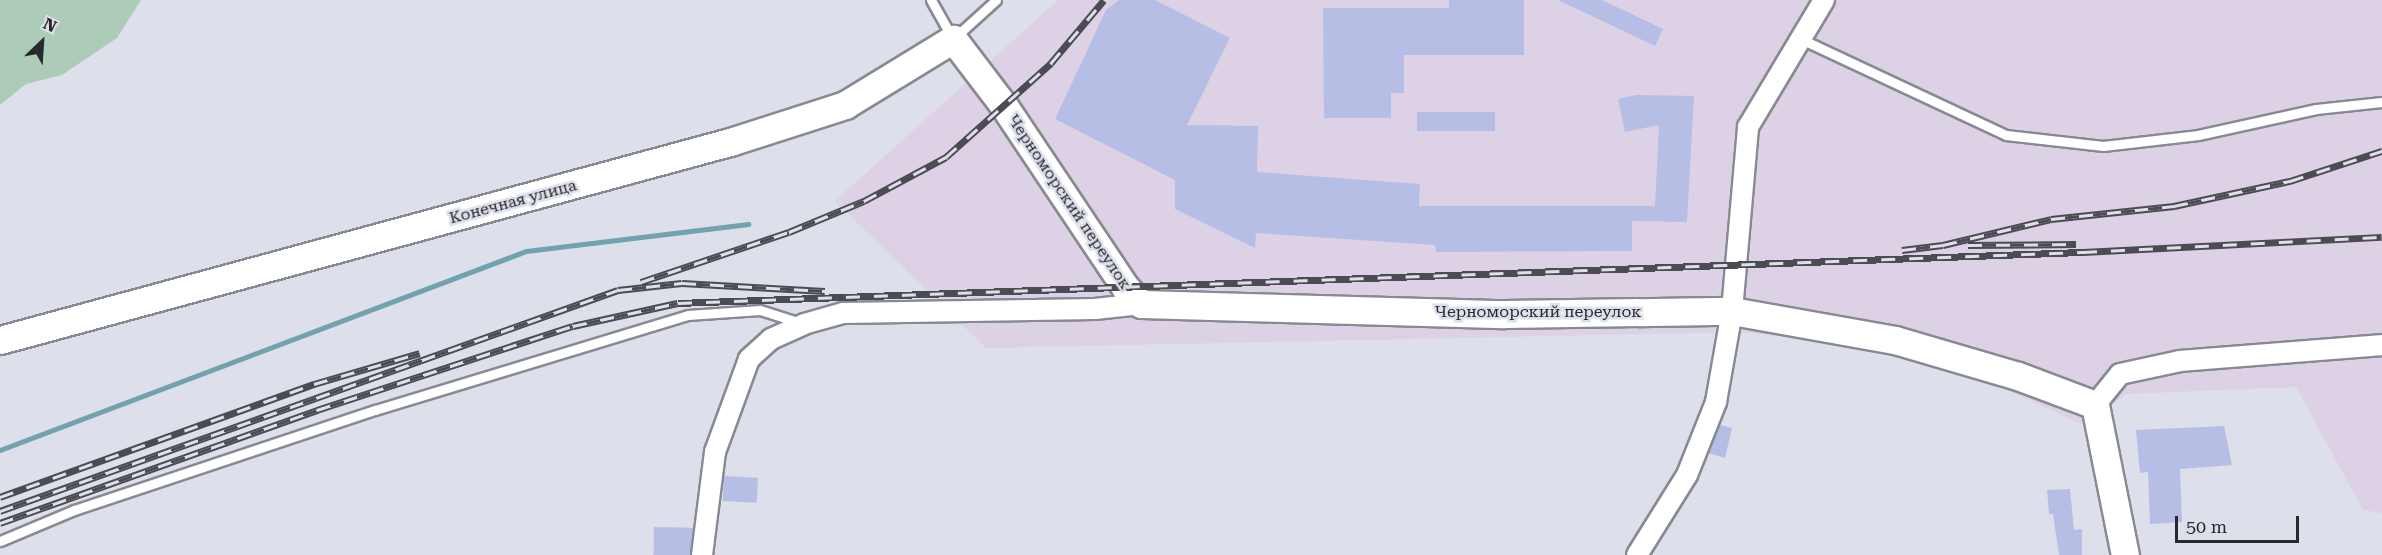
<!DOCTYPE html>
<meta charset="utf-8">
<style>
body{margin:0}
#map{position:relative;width:2382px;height:555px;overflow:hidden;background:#dddfea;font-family:"Roboto Serif",serif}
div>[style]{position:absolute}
.industrial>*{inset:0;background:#ddd1e5}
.green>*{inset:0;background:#adccb7}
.stream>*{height:5px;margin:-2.5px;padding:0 2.5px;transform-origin:2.5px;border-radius:2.5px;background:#71a3ae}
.building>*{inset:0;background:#b7bee6;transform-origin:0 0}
.roads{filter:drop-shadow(2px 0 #888a93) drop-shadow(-2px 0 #888a93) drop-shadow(0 2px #888a93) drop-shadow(0 -2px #888a93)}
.lane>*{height:9px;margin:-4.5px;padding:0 4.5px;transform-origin:4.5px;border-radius:4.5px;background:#fff}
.street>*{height:20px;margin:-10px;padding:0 10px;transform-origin:10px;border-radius:10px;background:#fff}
.secondary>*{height:27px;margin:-13.5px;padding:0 13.5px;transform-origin:13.5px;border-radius:13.5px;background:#fff}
.rail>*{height:7px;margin-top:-3.5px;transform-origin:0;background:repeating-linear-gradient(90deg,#dddfea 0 14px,#4b4c51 0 28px);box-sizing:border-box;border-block:2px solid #4b4c51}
span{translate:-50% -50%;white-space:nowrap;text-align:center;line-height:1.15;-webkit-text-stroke:5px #dddfea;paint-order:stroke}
.street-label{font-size:16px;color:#28292d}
.north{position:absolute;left:12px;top:12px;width:60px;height:60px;-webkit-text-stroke:4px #dddfea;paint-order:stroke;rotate:25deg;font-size:16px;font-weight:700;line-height:24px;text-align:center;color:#28292d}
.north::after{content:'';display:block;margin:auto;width:21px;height:27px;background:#28292d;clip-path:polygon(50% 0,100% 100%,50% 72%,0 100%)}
.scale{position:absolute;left:2175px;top:516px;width:124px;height:27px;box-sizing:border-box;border:3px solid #28292d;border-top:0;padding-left:8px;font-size:18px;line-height:21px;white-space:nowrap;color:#28292d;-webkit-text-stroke:4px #dddfea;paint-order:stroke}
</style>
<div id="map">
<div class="industrial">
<div style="clip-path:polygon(1058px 0,2382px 0,2382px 513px,2363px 510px,2296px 387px,2127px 394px,2081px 424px,1924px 351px,1740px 332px,986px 348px,835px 201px)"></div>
</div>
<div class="green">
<div style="clip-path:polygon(0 0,141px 0,117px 38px,62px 75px,26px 84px,0 105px)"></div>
</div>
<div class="stream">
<div style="left:0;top:450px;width:562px;rotate:-20.72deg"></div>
<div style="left:526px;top:251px;width:224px;rotate:-6.9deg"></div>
</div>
<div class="building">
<div style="clip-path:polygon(1119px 0,1155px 0,1230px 38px,1187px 125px,1258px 126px,1257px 172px,1420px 184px,1419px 206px,1655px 206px,1659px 125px,1625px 132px,1618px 99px,1636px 95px,1694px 96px,1687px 222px,1632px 221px,1632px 251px,1436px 252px,1435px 245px,1256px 233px,1255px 248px,1175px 209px,1175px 180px,1055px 119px,1106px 10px)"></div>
<div style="clip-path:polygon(1449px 0,1524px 0,1524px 55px,1404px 55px,1404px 93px,1391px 93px,1391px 118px,1324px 118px,1323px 8px,1449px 8px)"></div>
<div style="clip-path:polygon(1558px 0,1602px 0,1663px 29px,1655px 46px)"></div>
<div style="left:1495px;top:112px;width:19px;height:78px;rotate:90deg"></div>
<div style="clip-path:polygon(1720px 425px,1732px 428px,1725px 458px,1708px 453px)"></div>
<div style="clip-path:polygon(2224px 426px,2232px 465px,2180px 469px,2182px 522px,2150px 524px,2148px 472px,2140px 473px,2136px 430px)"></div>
<div style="left:724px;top:476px;width:34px;height:25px;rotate:3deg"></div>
<div style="clip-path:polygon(2070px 489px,2074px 530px,2082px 529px,2082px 555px,2059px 555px,2053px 514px,2049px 514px,2047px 490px)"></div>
<div style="left:654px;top:527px;width:39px;height:28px;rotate:1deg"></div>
</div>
<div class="roads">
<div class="lane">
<div style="left:931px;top:0;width:45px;rotate:60.6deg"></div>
<div style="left:953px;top:39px;width:58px;rotate:-42.2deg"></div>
<div style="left:1801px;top:39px;width:226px;rotate:25.1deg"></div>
<div style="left:2006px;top:135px;width:98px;rotate:6.5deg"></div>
<div style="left:2103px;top:146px;width:96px;rotate:-6.6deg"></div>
<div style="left:2198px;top:135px;width:121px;rotate:-12.4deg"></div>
<div style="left:2316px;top:109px;width:66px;rotate:-6.1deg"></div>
<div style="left:0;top:541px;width:80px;rotate:-22.7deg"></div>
<div style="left:74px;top:510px;width:317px;rotate:-18.4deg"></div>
<div style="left:375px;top:410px;width:327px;rotate:-16.9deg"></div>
<div style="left:688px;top:315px;width:72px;rotate:-4deg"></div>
<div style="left:760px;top:310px;width:43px;rotate:17.6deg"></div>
</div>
<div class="street">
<div style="left:2095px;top:405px;width:40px;rotate:-51deg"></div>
<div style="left:2120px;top:374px;width:61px;rotate:-12.2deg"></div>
<div style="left:2180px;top:361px;width:203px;rotate:-4.5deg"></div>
<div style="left:702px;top:555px;width:104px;rotate:-82.8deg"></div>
<div style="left:715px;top:452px;width:99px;rotate:-69.9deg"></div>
<div style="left:749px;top:359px;width:30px;rotate:-42deg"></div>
<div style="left:771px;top:339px;width:36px;rotate:-24deg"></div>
<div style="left:804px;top:324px;width:41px;rotate:-15.8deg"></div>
<div style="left:843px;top:313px;width:252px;rotate:-0.9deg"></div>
<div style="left:1095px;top:309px;width:46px;rotate:-6.2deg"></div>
<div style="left:1637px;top:555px;width:94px;rotate:-58deg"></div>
<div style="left:1687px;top:475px;width:79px;rotate:-68.3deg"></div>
<div style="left:1716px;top:402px;width:92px;rotate:-80deg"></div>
<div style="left:1732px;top:311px;width:185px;rotate:-85deg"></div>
<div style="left:1748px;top:127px;width:148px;rotate:-59.1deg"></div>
</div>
<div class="secondary">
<div style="left:0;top:340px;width:756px;rotate:-15.18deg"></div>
<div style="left:730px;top:142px;width:121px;rotate:-17.8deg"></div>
<div style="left:845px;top:105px;width:127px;rotate:-31.4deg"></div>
<div style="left:953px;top:39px;width:84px;rotate:52.7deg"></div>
<div style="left:1004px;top:106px;width:218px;rotate:56.2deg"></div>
<div style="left:1125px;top:287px;width:23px;rotate:47deg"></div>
<div style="left:1141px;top:304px;width:363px;rotate:1.6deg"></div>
<div style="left:1504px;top:314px;width:228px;rotate:-0.8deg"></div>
<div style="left:1732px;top:311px;width:166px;rotate:10.1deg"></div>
<div style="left:1895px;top:340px;width:128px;rotate:16.3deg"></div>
<div style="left:2018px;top:376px;width:82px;rotate:20.6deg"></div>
<div style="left:2095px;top:405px;width:153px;rotate:78.7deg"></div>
</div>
</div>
<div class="rail">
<div style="left:1968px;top:245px;width:108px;rotate:-0.5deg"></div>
<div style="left:1902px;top:250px;width:41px;rotate:-7deg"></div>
<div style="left:1943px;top:245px;width:111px;rotate:-13.5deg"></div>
<div style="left:2051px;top:219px;width:124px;rotate:-6deg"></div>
<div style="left:2174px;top:206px;width:119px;rotate:-12.2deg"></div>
<div style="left:2290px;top:181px;width:97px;rotate:-18.1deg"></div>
<div style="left:641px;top:282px;width:156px;rotate:-18.7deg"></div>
<div style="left:789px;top:232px;width:81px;rotate:-22.5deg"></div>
<div style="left:864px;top:201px;width:93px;rotate:-28.2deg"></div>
<div style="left:946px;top:157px;width:141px;rotate:-41.8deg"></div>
<div style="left:1051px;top:63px;width:82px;rotate:-49.9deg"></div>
<div style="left:0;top:497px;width:334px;rotate:-19.8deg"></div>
<div style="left:314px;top:384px;width:110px;rotate:-16.3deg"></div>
<div style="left:0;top:511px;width:656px;rotate:-19.68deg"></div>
<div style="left:618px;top:290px;width:64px;rotate:-6.2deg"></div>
<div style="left:682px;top:283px;width:143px;rotate:3.2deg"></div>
<div style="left:0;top:523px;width:337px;rotate:-19.6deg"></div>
<div style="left:317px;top:410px;width:269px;rotate:-18.2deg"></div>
<div style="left:573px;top:326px;width:107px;rotate:-12.4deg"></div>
<div style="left:678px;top:303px;width:1406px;rotate:-2.08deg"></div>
<div style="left:2083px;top:252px;width:299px;rotate:-2.9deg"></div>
</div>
<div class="street-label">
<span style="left:513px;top:202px;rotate:-15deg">Конечная улица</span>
<span style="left:1069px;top:202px;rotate:56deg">Черноморский переулок</span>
<span style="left:1538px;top:312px">Черноморский переулок</span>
</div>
<div class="north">N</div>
<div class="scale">50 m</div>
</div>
